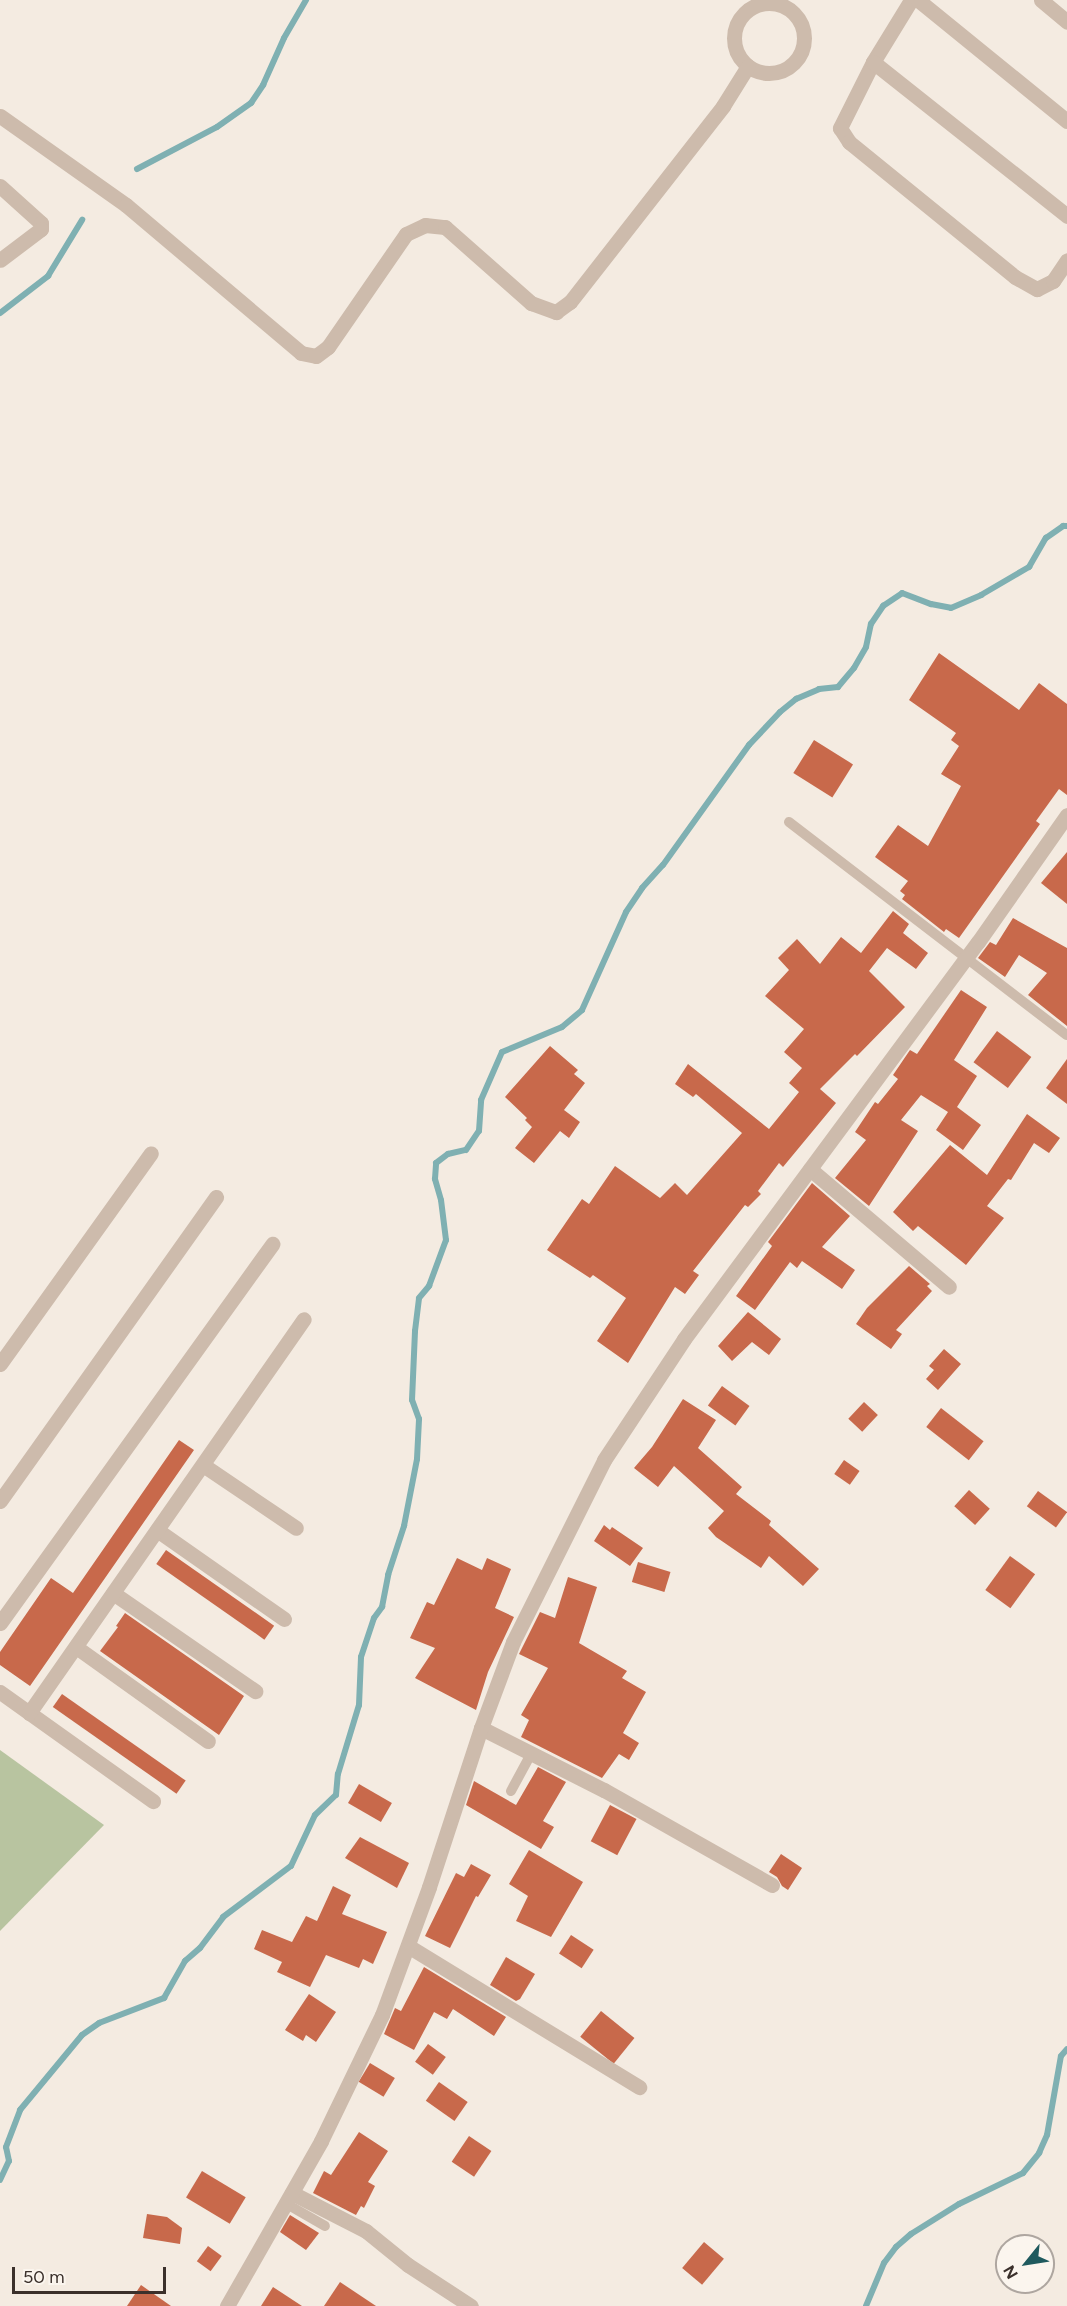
<!DOCTYPE html>
<style>
body{margin:0}
#map{position:relative;width:1067px;height:2306px;overflow:hidden;background:#f4ebe1;font-family:Figtree,sans-serif}
div>[style]{position:absolute}
.green>*{inset:0;background:#b8c4a0}
.stream>*{height:6px;margin:-3px;padding:0 3px;transform-origin:3px;border-radius:3px;background:#7fb0b2}
.building>*{inset:0;background:#c8694b;transform-origin:0 0}
.service>*{height:10px;margin:-5px;padding:0 5px;transform-origin:5px;border-radius:5px;background:#cdbbac}
.minor>*{height:15px;margin:-7.5px;padding:0 7.5px;transform-origin:7.5px;border-radius:7.5px;background:#cdbbac}
.minor>.ring{margin:-7.5px;padding:0;box-sizing:content-box;background:none;border:15px solid #cdbbac;border-radius:50%}
.tertiary>*{height:15px;margin:-7.5px;padding:0 7.5px;transform-origin:7.5px;border-radius:7.5px;background:#cdbbac}
span{translate:-50% -50%;white-space:nowrap;text-align:center;line-height:1.15;-webkit-text-stroke:4.5px #fbf5ee;paint-order:stroke}
.north{position:absolute;left:995px;top:2234px;width:60px;height:60px;box-sizing:border-box;background:#fbf5ee;border:2px solid #aea6a0;border-radius:50%;rotate:240deg;font-size:16px;font-weight:700;line-height:24px;text-align:center;color:#3b302b}
.north::after{content:'';display:block;margin:auto;width:21px;height:27px;background:#1f5a5e;clip-path:polygon(50% 0,100% 100%,50% 72%,0 100%)}
.scale{position:absolute;left:12px;top:2267px;width:154px;height:27px;box-sizing:border-box;border:3px solid #3b302b;border-top:0;padding-left:8px;font-size:18px;line-height:21px;white-space:nowrap;color:#3b302b;-webkit-text-stroke:4px #fbf5ee;paint-order:stroke}
</style>
<div id="map">
<div class="green">
<div style="clip-path:polygon(0 1750px,104px 1825px,0 1931px)"></div>
</div>
<div class="stream">
<div style="left:137px;top:169px;width:90px;rotate:-27.7deg"></div>
<div style="left:217px;top:127px;width:42px;rotate:-35.2deg"></div>
<div style="left:251px;top:103px;width:22px;rotate:-56deg"></div>
<div style="left:263px;top:85px;width:51px;rotate:-65.9deg"></div>
<div style="left:284px;top:38px;width:44px;rotate:-59.9deg"></div>
<div style="left:0;top:313px;width:61px;rotate:-37.6deg"></div>
<div style="left:48px;top:276px;width:66px;rotate:-58.7deg"></div>
<div style="left:0;top:2180px;width:21px;rotate:-65deg"></div>
<div style="left:9px;top:2161px;width:14px;rotate:-102deg"></div>
<div style="left:6px;top:2147px;width:40px;rotate:-69deg"></div>
<div style="left:20px;top:2110px;width:97px;rotate:-50.4deg"></div>
<div style="left:82px;top:2035px;width:21px;rotate:-35deg"></div>
<div style="left:99px;top:2023px;width:70px;rotate:-21deg"></div>
<div style="left:164px;top:1998px;width:43px;rotate:-60.4deg"></div>
<div style="left:185px;top:1961px;width:20px;rotate:-41deg"></div>
<div style="left:200px;top:1948px;width:39px;rotate:-53deg"></div>
<div style="left:223px;top:1917px;width:85px;rotate:-36.9deg"></div>
<div style="left:291px;top:1866px;width:56px;rotate:-64.8deg"></div>
<div style="left:315px;top:1815px;width:29px;rotate:-44deg"></div>
<div style="left:336px;top:1795px;width:21px;rotate:-85deg"></div>
<div style="left:338px;top:1774px;width:72px;rotate:-73.1deg"></div>
<div style="left:359px;top:1705px;width:48px;rotate:-87.6deg"></div>
<div style="left:361px;top:1657px;width:41px;rotate:-71.6deg"></div>
<div style="left:374px;top:1618px;width:14px;rotate:-54deg"></div>
<div style="left:382px;top:1607px;width:33px;rotate:-79deg"></div>
<div style="left:388px;top:1575px;width:52px;rotate:-71.9deg"></div>
<div style="left:404px;top:1526px;width:68px;rotate:-79deg"></div>
<div style="left:417px;top:1459px;width:40px;rotate:-87.1deg"></div>
<div style="left:419px;top:1419px;width:20px;rotate:-110deg"></div>
<div style="left:412px;top:1400px;width:69px;rotate:-87.5deg"></div>
<div style="left:415px;top:1331px;width:33px;rotate:-83deg"></div>
<div style="left:419px;top:1298px;width:16px;rotate:-50deg"></div>
<div style="left:429px;top:1286px;width:49px;rotate:-69.7deg"></div>
<div style="left:446px;top:1240px;width:40px;rotate:-97.1deg"></div>
<div style="left:441px;top:1200px;width:22px;rotate:-106deg"></div>
<div style="left:435px;top:1179px;width:16px;rotate:-86deg"></div>
<div style="left:436px;top:1163px;width:15px;rotate:-37deg"></div>
<div style="left:448px;top:1154px;width:18px;rotate:-13deg"></div>
<div style="left:466px;top:1150px;width:23px;rotate:-56deg"></div>
<div style="left:479px;top:1131px;width:31px;rotate:-86deg"></div>
<div style="left:481px;top:1100px;width:52px;rotate:-66.4deg"></div>
<div style="left:502px;top:1052px;width:65px;rotate:-22.6deg"></div>
<div style="left:562px;top:1027px;width:26px;rotate:-40deg"></div>
<div style="left:582px;top:1010px;width:107px;rotate:-65.8deg"></div>
<div style="left:626px;top:912px;width:29px;rotate:-56deg"></div>
<div style="left:642px;top:888px;width:31px;rotate:-48deg"></div>
<div style="left:663px;top:865px;width:148px;rotate:-54.4deg"></div>
<div style="left:749px;top:745px;width:45px;rotate:-46.8deg"></div>
<div style="left:780px;top:712px;width:21px;rotate:-39deg"></div>
<div style="left:796px;top:699px;width:25px;rotate:-23deg"></div>
<div style="left:819px;top:689px;width:19px;rotate:-6deg"></div>
<div style="left:838px;top:687px;width:25px;rotate:-50deg"></div>
<div style="left:854px;top:668px;width:24px;rotate:-60deg"></div>
<div style="left:866px;top:647px;width:24px;rotate:-78deg"></div>
<div style="left:871px;top:624px;width:22px;rotate:-56deg"></div>
<div style="left:883px;top:606px;width:23px;rotate:-34deg"></div>
<div style="left:902px;top:593px;width:31px;rotate:21deg"></div>
<div style="left:931px;top:604px;width:20px;rotate:11deg"></div>
<div style="left:951px;top:608px;width:33px;rotate:-23deg"></div>
<div style="left:981px;top:595px;width:56px;rotate:-30.3deg"></div>
<div style="left:1029px;top:567px;width:34px;rotate:-60deg"></div>
<div style="left:1046px;top:538px;width:21px;rotate:-35deg"></div>
<div style="left:1063px;top:526px;width:4px"></div>
<div style="left:866px;top:2306px;width:47px;rotate:-67.3deg"></div>
<div style="left:884px;top:2263px;width:20px;rotate:-53deg"></div>
<div style="left:896px;top:2247px;width:20px;rotate:-41deg"></div>
<div style="left:911px;top:2234px;width:57px;rotate:-32deg"></div>
<div style="left:959px;top:2204px;width:71px;rotate:-25.8deg"></div>
<div style="left:1023px;top:2173px;width:26px;rotate:-51deg"></div>
<div style="left:1039px;top:2153px;width:20px;rotate:-66deg"></div>
<div style="left:1047px;top:2135px;width:80px;rotate:-80deg"></div>
<div style="left:1061px;top:2056px;width:9px;rotate:-49deg"></div>
</div>
<div class="building">
<div style="clip-path:polygon(939px 653px,1019px 710px,1039px 683px,1067px 704px,1067px 795px,1059px 789px,1036px 821px,1040px 824px,959px 938px,946px 929px,944px 932px,902px 899px,905px 895px,900px 891px,908px 881px,875px 857px,898px 825px,928px 846px,961px 786px,941px 774px,959px 746px,951px 740px,956px 733px,909px 700px)"></div>
<div style="left:814px;top:740px;width:46px;height:39px;rotate:32deg"></div>
<div style="clip-path:polygon(1067px 852px,1067px 904px,1041px 883px)"></div>
<div style="clip-path:polygon(893px 911px,909px 924px,903px 933px,928px 953px,916px 969px,887px 948px,869px 971px,905px 1007px,857px 1056px,855px 1054px,820px 1089px,836px 1103px,783px 1167px,779px 1163px,758px 1191px,761px 1194px,748px 1207px,745px 1205px,693px 1271px,699px 1275px,685px 1294px,675px 1287px,628px 1363px,597px 1341px,626px 1298px,593px 1275px,590px 1278px,547px 1250px,582px 1199px,589px 1204px,615px 1166px,660px 1198px,675px 1183px,687px 1195px,742px 1133px,696px 1094px,693px 1097px,675px 1084px,688px 1064px,769px 1129px,799px 1092px,789px 1083px,802px 1068px,784px 1052px,804px 1029px,765px 996px,789px 970px,778px 958px,797px 939px,820px 964px,841px 937px,861px 953px)"></div>
<div style="clip-path:polygon(1013px 918px,1067px 948px,1067px 1026px,1028px 995px,1047px 973px,1019px 955px,1005px 977px,978px 958px,990px 942px,996px 945px)"></div>
<div style="clip-path:polygon(961px 990px,987px 1007px,954px 1060px,977px 1076px,957px 1107px,981px 1125px,963px 1150px,936px 1130px,948px 1112px,921px 1095px,901px 1120px,918px 1131px,869px 1206px,835px 1178px,866px 1140px,855px 1132px,875px 1102px,878px 1104px,898px 1079px,893px 1075px,910px 1050px,917px 1054px)"></div>
<div style="left:997px;top:1031px;width:43px;height:39px;rotate:37deg"></div>
<div style="clip-path:polygon(550px 1046px,578px 1070px,574px 1074px,585px 1083px,564px 1110px,580px 1122px,569px 1138px,560px 1131px,534px 1163px,515px 1148px,532px 1127px,525px 1120px,527px 1118px,505px 1097px)"></div>
<div style="clip-path:polygon(1067px 1059px,1067px 1104px,1046px 1088px)"></div>
<div style="clip-path:polygon(1027px 1114px,1060px 1138px,1049px 1153px,1034px 1143px,1011px 1180px,1008px 1179px,987px 1206px,1004px 1218px,966px 1265px,918px 1226px,913px 1231px,893px 1212px,950px 1145px,987px 1175px)"></div>
<div style="clip-path:polygon(812px 1183px,850px 1216px,822px 1247px,855px 1270px,842px 1289px,802px 1261px,797px 1268px,790px 1262px,755px 1310px,736px 1296px,772px 1246px,768px 1242px)"></div>
<div style="clip-path:polygon(909px 1266px,930px 1284px,927px 1286px,932px 1291px,896px 1330px,902px 1334px,891px 1349px,856px 1324px,867px 1308px)"></div>
<div style="clip-path:polygon(748px 1312px,781px 1339px,769px 1355px,752px 1342px,732px 1361px,718px 1346px)"></div>
<div style="clip-path:polygon(944px 1349px,961px 1364px,938px 1390px,926px 1379px,934px 1370px,929px 1366px)"></div>
<div style="left:722px;top:1386px;width:34px;height:24px;rotate:36deg"></div>
<div style="clip-path:polygon(683px 1399px,716px 1420px,698px 1448px,742px 1487px,736px 1494px,771px 1521px,769px 1525px,819px 1569px,803px 1586px,769px 1556px,761px 1568px,716px 1537px,708px 1528px,724px 1511px,674px 1466px,658px 1487px,634px 1468px,652px 1447px)"></div>
<div style="left:864px;top:1402px;width:19px;height:23px;rotate:43deg"></div>
<div style="left:941px;top:1408px;width:54px;height:24px;rotate:38deg"></div>
<div style="clip-path:polygon(179px 1440px,194px 1450px,30px 1686px,0 1665px,0 1652px,51px 1578px,73px 1593px)"></div>
<div style="left:844px;top:1460px;width:19px;height:17px;rotate:35deg"></div>
<div style="left:969px;top:1490px;width:28px;height:22px;rotate:42deg"></div>
<div style="left:1038px;top:1491px;width:36px;height:19px;rotate:36deg"></div>
<div style="clip-path:polygon(604px 1525px,610px 1530px,612px 1527px,643px 1548px,630px 1566px,594px 1541px)"></div>
<div style="left:166px;top:1550px;width:132px;height:17px;rotate:35deg"></div>
<div style="left:1010px;top:1556px;width:31px;height:42px;rotate:36deg"></div>
<div style="clip-path:polygon(457px 1558px,482px 1570px,487px 1558px,511px 1569px,495px 1608px,514px 1617px,488px 1672px,476px 1710px,415px 1678px,435px 1648px,410px 1638px,427px 1602px,434px 1605px)"></div>
<div style="left:638px;top:1562px;width:34px;height:21px;rotate:17deg"></div>
<div style="clip-path:polygon(568px 1577px,597px 1587px,579px 1643px,627px 1671px,622px 1678px,646px 1692px,623px 1733px,639px 1743px,629px 1760px,619px 1754px,602px 1778px,521px 1737px,529px 1720px,521px 1715px,548px 1668px,519px 1654px,540px 1612px,555px 1618px)"></div>
<div style="clip-path:polygon(125px 1613px,244px 1696px,219px 1735px,100px 1651px,118px 1627px,116px 1626px)"></div>
<div style="left:62px;top:1694px;width:151px;height:16px;rotate:35deg"></div>
<div style="clip-path:polygon(538px 1767px,566px 1782px,543px 1821px,554px 1827px,541px 1849px,466px 1805px,474px 1781px,516px 1805px)"></div>
<div style="left:359px;top:1784px;width:38px;height:22px;rotate:30deg"></div>
<div style="left:610px;top:1805px;width:30px;height:41px;rotate:28deg"></div>
<div style="clip-path:polygon(360px 1837px,409px 1863px,397px 1888px,345px 1858px)"></div>
<div style="clip-path:polygon(529px 1850px,583px 1882px,551px 1937px,516px 1921px,528px 1896px,509px 1884px)"></div>
<div style="clip-path:polygon(781px 1854px,802px 1868px,788px 1890px,782px 1886px,777px 1877px,769px 1872px)"></div>
<div style="clip-path:polygon(471px 1864px,491px 1875px,478px 1897px,476px 1896px,450px 1948px,425px 1936px,456px 1873px,464px 1877px)"></div>
<div style="clip-path:polygon(333px 1886px,351px 1895px,342px 1914px,387px 1932px,373px 1964px,363px 1959px,359px 1968px,326px 1955px,310px 1987px,277px 1972px,282px 1962px,254px 1949px,262px 1930px,292px 1942px,306px 1916px,317px 1921px)"></div>
<div style="left:571px;top:1935px;width:27px;height:22px;rotate:33deg"></div>
<div style="clip-path:polygon(506px 1957px,535px 1974px,520px 1999px,516px 2001px,490px 1985px)"></div>
<div style="clip-path:polygon(424px 1967px,506px 2017px,494px 2036px,453px 2009px,447px 2019px,434px 2012px,414px 2050px,384px 2034px,395px 2008px,401px 2011px)"></div>
<div style="clip-path:polygon(309px 1994px,336px 2012px,316px 2042px,306px 2035px,303px 2041px,285px 2030px)"></div>
<div style="left:601px;top:2011px;width:43px;height:33px;rotate:39deg"></div>
<div style="left:428px;top:2044px;width:22px;height:22px;rotate:36deg"></div>
<div style="left:370px;top:2063px;width:29px;height:22px;rotate:31deg"></div>
<div style="left:439px;top:2082px;width:35px;height:23px;rotate:35deg"></div>
<div style="clip-path:polygon(359px 2132px,388px 2151px,368px 2182px,375px 2186px,364px 2208px,361px 2206px,356px 2215px,313px 2193px,324px 2171px,331px 2175px)"></div>
<div style="left:469px;top:2136px;width:27px;height:31px;rotate:34deg"></div>
<div style="left:202px;top:2171px;width:51px;height:31px;rotate:31deg"></div>
<div style="clip-path:polygon(147px 2214px,167px 2217px,182px 2228px,180px 2244px,143px 2238px)"></div>
<div style="clip-path:polygon(290px 2215px,319px 2233px,306px 2250px,280px 2232px)"></div>
<div style="left:704px;top:2242px;width:26px;height:34px;rotate:40deg"></div>
<div style="left:208px;top:2246px;width:17px;height:19px;rotate:36deg"></div>
<div style="clip-path:polygon(340px 2282px,376px 2306px,324px 2306px)"></div>
<div style="clip-path:polygon(141px 2285px,171px 2306px,127px 2306px)"></div>
<div style="clip-path:polygon(273px 2287px,302px 2306px,261px 2306px)"></div>
</div>
<div class="service">
<div style="left:789px;top:822px;width:350px;rotate:37.5deg"></div>
<div style="left:511px;top:1791px;width:44px;rotate:-61.7deg"></div>
<div style="left:285px;top:2203px;width:46px;rotate:29.9deg"></div>
</div>
<div class="minor">
<div style="left:911px;top:0;width:73px;rotate:121.5deg"></div>
<div style="left:873px;top:62px;width:74px;rotate:116.6deg"></div>
<div style="left:840px;top:128px;width:17px;rotate:57deg"></div>
<div style="left:849px;top:142px;width:214px;rotate:39.1deg"></div>
<div style="left:1015px;top:277px;width:25px;rotate:29deg"></div>
<div style="left:1037px;top:289px;width:18px;rotate:-27deg"></div>
<div style="left:1053px;top:281px;width:25px;rotate:-56deg"></div>
<div style="left:918px;top:0;width:192px;rotate:39.1deg"></div>
<div style="left:1041px;top:0;width:34px;rotate:40deg"></div>
<div class="ring" style="left:734px;top:3px;width:55px;height:55px"></div>
<div style="left:873px;top:62px;width:248px;rotate:38.4deg"></div>
<div style="left:0;top:116px;width:154px;rotate:35.2deg"></div>
<div style="left:126px;top:205px;width:229px;rotate:40.2deg"></div>
<div style="left:301px;top:353px;width:15px;rotate:11deg"></div>
<div style="left:316px;top:356px;width:15px;rotate:-37deg"></div>
<div style="left:328px;top:347px;width:137px;rotate:-55.4deg"></div>
<div style="left:406px;top:234px;width:21px;rotate:-25deg"></div>
<div style="left:425px;top:225px;width:20px;rotate:6deg"></div>
<div style="left:445px;top:227px;width:115px;rotate:41.5deg"></div>
<div style="left:531px;top:303px;width:27px;rotate:20deg"></div>
<div style="left:556px;top:312px;width:17px;rotate:-36deg"></div>
<div style="left:570px;top:302px;width:249px;rotate:-52deg"></div>
<div style="left:723px;top:106px;width:47px;rotate:-58deg"></div>
<div style="left:0;top:186px;width:55px;rotate:42.1deg"></div>
<div style="left:41px;top:223px;width:6px;rotate:90deg"></div>
<div style="left:41px;top:229px;width:51px;rotate:142.9deg"></div>
<div style="left:810px;top:1169px;width:182px;rotate:40.3deg"></div>
<div style="left:0;top:1364px;width:259px;rotate:-54.4deg"></div>
<div style="left:203px;top:1465px;width:112px;rotate:34.1deg"></div>
<div style="left:0;top:1501px;width:373px;rotate:-54.6deg"></div>
<div style="left:157px;top:1530px;width:155px;rotate:35deg"></div>
<div style="left:113px;top:1593px;width:173px;rotate:34.6deg"></div>
<div style="left:0;top:1623px;width:467px;rotate:-54.3deg"></div>
<div style="left:76px;top:1647px;width:162px;rotate:35.5deg"></div>
<div style="left:0;top:1692px;width:188px;rotate:35.5deg"></div>
<div style="left:29px;top:1713px;width:480px;rotate:-55.1deg"></div>
<div style="left:481px;top:1728px;width:138px;rotate:26.8deg"></div>
<div style="left:604px;top:1790px;width:193px;rotate:29.5deg"></div>
<div style="left:408px;top:1946px;width:271px;rotate:31.4deg"></div>
<div style="left:292px;top:2193px;width:83px;rotate:27.2deg"></div>
<div style="left:366px;top:2231px;width:54px;rotate:39deg"></div>
<div style="left:408px;top:2265px;width:75px;rotate:33.1deg"></div>
</div>
<div class="tertiary">
<div style="left:227px;top:2306px;width:190px;rotate:-60.3deg"></div>
<div style="left:321px;top:2141px;width:140px;rotate:-64.2deg"></div>
<div style="left:382px;top:2015px;width:136px;rotate:-69.8deg"></div>
<div style="left:429px;top:1887px;width:167px;rotate:-71.9deg"></div>
<div style="left:481px;top:1728px;width:92px;rotate:-69.6deg"></div>
<div style="left:513px;top:1642px;width:203px;rotate:-63.4deg"></div>
<div style="left:604px;top:1460px;width:145px;rotate:-56.5deg"></div>
<div style="left:684px;top:1339px;width:494px;rotate:-53.5deg"></div>
<div style="left:978px;top:942px;width:155px;rotate:-55deg"></div>
</div>
<div class="north">N</div>
<div class="scale">50 m</div>
</div>
